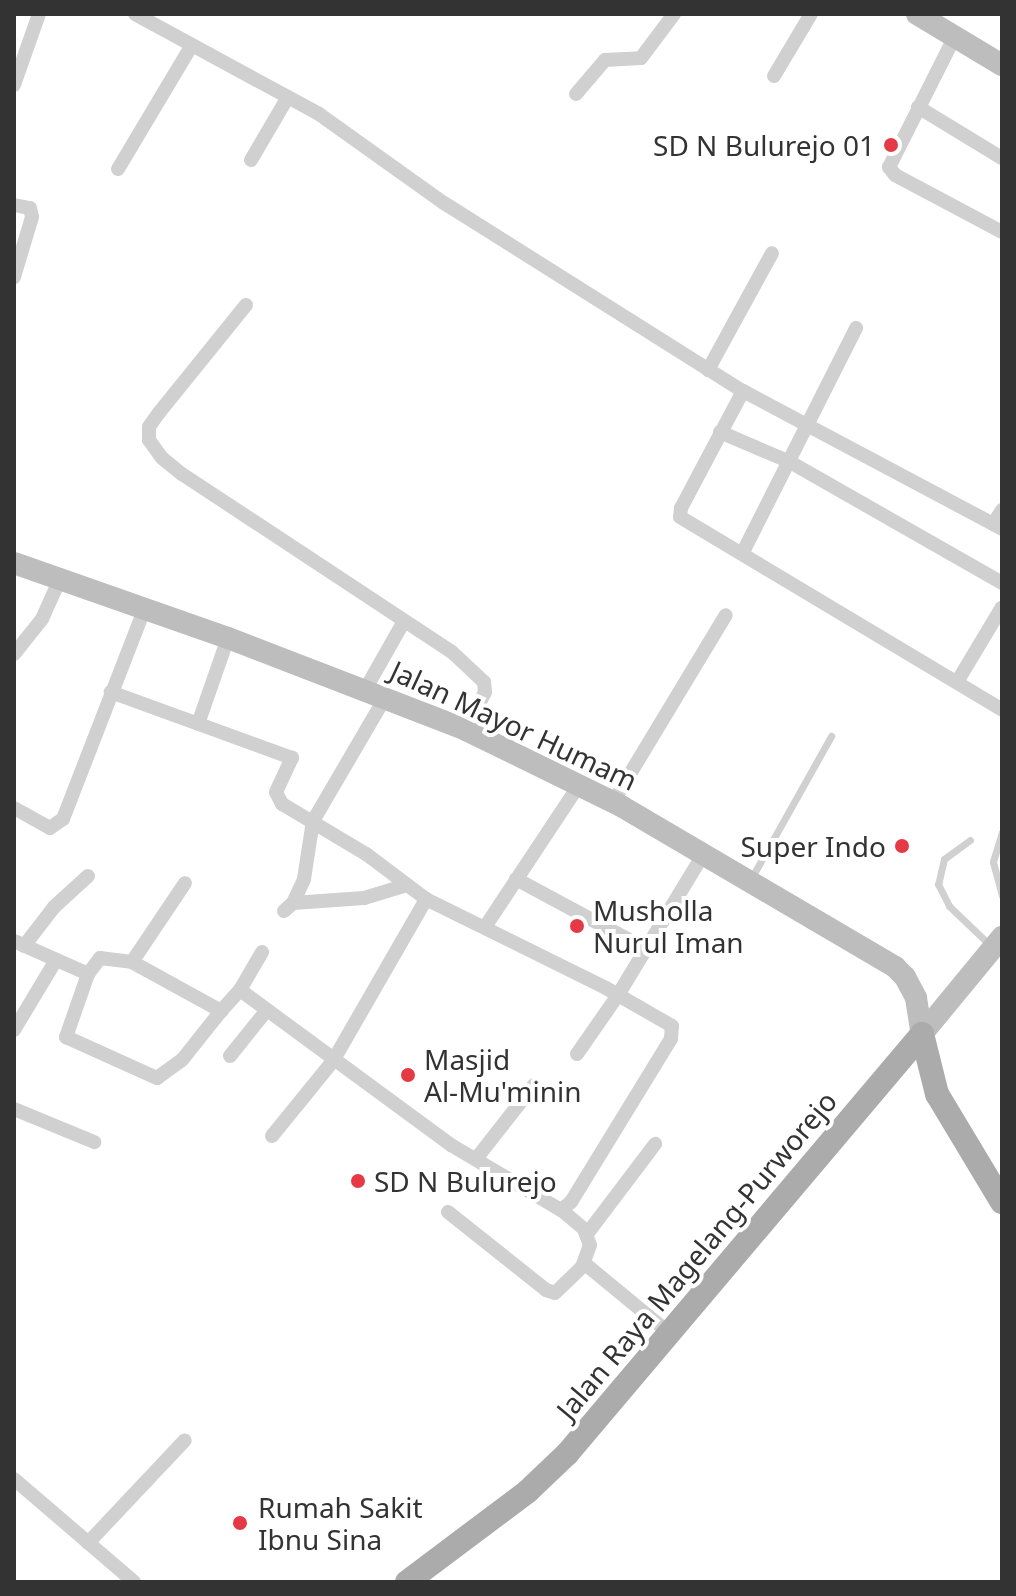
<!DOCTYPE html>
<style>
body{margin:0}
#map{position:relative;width:1016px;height:1596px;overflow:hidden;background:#fff;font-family:"Noto Sans",sans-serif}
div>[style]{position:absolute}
.lane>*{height:7px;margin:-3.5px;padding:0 3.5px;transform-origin:3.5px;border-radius:3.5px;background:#d0d0d0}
.street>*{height:14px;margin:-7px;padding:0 7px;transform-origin:7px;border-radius:7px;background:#d0d0d0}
.secondary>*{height:22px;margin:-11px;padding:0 11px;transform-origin:11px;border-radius:11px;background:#bdbdbd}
.primary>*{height:24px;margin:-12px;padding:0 12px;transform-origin:12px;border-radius:12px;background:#ababab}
.dots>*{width:22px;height:22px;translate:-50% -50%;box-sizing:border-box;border:4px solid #fff;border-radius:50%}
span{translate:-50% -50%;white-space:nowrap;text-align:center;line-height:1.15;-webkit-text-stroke:8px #fff;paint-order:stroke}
.poi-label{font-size:28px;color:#333}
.right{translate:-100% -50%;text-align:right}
.left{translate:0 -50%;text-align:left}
.street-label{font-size:28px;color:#333}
.frame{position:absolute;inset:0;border:16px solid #333;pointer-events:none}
</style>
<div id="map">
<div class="lane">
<div style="left:1002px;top:832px;width:31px;rotate:107deg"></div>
<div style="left:993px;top:862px;width:35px;rotate:75deg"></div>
<div style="left:970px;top:840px;width:32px;rotate:144deg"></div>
<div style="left:944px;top:859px;width:26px;rotate:103deg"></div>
<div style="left:938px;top:884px;width:25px;rotate:63deg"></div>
<div style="left:949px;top:906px;width:59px;rotate:43.6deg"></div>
<div style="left:752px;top:877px;width:162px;rotate:-60.7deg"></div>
</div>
<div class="street">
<div style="left:135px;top:14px;width:209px;rotate:28.5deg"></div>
<div style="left:319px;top:114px;width:153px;rotate:35.5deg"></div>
<div style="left:444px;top:203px;width:353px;rotate:32.2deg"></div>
<div style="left:743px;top:391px;width:132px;rotate:117.9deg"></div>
<div style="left:681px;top:508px;width:9px;rotate:96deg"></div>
<div style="left:680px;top:517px;width:375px;rotate:30.9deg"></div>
<div style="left:955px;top:36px;width:147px;rotate:116.7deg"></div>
<div style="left:889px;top:167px;width:10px;rotate:53deg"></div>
<div style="left:895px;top:175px;width:121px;rotate:28deg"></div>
<div style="left:774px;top:76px;width:72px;rotate:-59.2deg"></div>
<div style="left:14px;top:85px;width:75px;rotate:-70.6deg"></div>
<div style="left:576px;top:94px;width:45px;rotate:-49.5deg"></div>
<div style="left:605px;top:60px;width:36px;rotate:-3deg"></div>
<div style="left:641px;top:58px;width:55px;rotate:-53.1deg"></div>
<div style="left:918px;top:107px;width:98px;rotate:31.3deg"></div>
<div style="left:251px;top:160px;width:73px;rotate:-59.6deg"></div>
<div style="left:118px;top:169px;width:144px;rotate:-59.2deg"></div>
<div style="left:14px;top:205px;width:16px;rotate:11deg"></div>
<div style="left:30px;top:208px;width:9px;rotate:77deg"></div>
<div style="left:32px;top:217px;width:63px;rotate:106.7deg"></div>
<div style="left:246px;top:305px;width:140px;rotate:128.9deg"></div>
<div style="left:158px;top:414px;width:16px;rotate:125deg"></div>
<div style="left:149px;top:427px;width:13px;rotate:90deg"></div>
<div style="left:149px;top:440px;width:22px;rotate:54deg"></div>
<div style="left:162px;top:458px;width:26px;rotate:39deg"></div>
<div style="left:182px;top:474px;width:323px;rotate:33.4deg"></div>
<div style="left:452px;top:652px;width:44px;rotate:43.2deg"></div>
<div style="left:484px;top:682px;width:10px;rotate:84deg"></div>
<div style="left:485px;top:692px;width:42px;rotate:116.6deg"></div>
<div style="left:708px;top:370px;width:133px;rotate:-61.3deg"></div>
<div style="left:743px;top:391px;width:293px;rotate:28deg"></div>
<div style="left:720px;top:432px;width:76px;rotate:23.2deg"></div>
<div style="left:790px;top:462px;width:244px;rotate:29.7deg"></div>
<div style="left:993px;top:524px;width:17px;rotate:-57deg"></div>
<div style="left:743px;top:552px;width:251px;rotate:-63.2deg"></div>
<div style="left:14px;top:654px;width:45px;rotate:-51.3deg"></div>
<div style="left:42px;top:619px;width:44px;rotate:-65.8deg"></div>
<div style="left:957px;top:682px;width:87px;rotate:-59deg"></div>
<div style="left:365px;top:690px;width:79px;rotate:-60.5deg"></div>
<div style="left:198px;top:724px;width:91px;rotate:-70.8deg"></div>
<div style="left:613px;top:802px;width:218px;rotate:-58.9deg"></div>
<div style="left:14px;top:808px;width:41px;rotate:29.1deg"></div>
<div style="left:50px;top:828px;width:16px;rotate:-35deg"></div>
<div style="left:63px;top:819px;width:224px;rotate:-68.8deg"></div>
<div style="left:516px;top:879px;width:148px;rotate:28.3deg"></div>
<div style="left:293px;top:903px;width:71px;rotate:-4deg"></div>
<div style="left:364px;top:898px;width:45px;rotate:-16.8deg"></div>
<div style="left:284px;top:911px;width:12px;rotate:-42deg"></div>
<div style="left:293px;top:903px;width:26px;rotate:-65deg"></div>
<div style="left:304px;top:879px;width:59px;rotate:-81.2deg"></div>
<div style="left:313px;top:821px;width:143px;rotate:-59.7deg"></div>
<div style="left:485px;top:927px;width:170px;rotate:-56.5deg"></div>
<div style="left:14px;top:941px;width:81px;rotate:24deg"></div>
<div style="left:88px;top:974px;width:20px;rotate:-53deg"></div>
<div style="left:100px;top:958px;width:32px;rotate:7deg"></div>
<div style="left:132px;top:962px;width:102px;rotate:28.8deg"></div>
<div style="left:221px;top:1011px;width:28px;rotate:-48deg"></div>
<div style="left:240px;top:990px;width:262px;rotate:36.3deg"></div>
<div style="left:451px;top:1145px;width:128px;rotate:30.6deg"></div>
<div style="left:561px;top:1210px;width:13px;rotate:-39deg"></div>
<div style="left:571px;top:1202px;width:191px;rotate:-58.5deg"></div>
<div style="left:671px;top:1039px;width:13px;rotate:-86deg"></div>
<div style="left:672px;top:1026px;width:76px;rotate:-150.1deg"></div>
<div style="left:606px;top:988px;width:201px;rotate:-153.7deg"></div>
<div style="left:426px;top:899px;width:75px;rotate:-143.1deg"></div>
<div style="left:366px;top:854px;width:98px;rotate:-149.2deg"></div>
<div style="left:282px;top:804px;width:13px;rotate:-117deg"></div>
<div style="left:276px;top:792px;width:38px;rotate:-65deg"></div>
<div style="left:292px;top:758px;width:193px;rotate:-160deg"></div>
<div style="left:24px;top:946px;width:49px;rotate:-52.4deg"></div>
<div style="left:54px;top:907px;width:46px;rotate:-42.4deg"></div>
<div style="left:132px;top:962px;width:95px;rotate:-56.1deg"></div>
<div style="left:88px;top:974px;width:67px;rotate:109.2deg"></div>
<div style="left:66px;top:1037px;width:100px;rotate:24.3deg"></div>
<div style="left:157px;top:1078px;width:31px;rotate:-36deg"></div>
<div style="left:182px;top:1060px;width:63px;rotate:-51.5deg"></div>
<div style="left:240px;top:990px;width:44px;rotate:-59.9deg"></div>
<div style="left:14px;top:1030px;width:82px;rotate:-59deg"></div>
<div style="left:577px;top:1054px;width:72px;rotate:-55.2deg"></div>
<div style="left:618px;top:995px;width:166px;rotate:-58.8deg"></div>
<div style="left:230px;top:1056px;width:59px;rotate:-51.2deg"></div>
<div style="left:14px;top:1109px;width:87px;rotate:22.4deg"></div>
<div style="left:272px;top:1136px;width:97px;rotate:-50.9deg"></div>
<div style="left:333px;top:1061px;width:187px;rotate:-60.1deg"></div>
<div style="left:476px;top:1159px;width:94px;rotate:-51.9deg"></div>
<div style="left:448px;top:1212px;width:125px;rotate:38.5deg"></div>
<div style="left:546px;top:1290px;width:9px;rotate:18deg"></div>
<div style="left:555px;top:1293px;width:37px;rotate:-44deg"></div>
<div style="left:582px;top:1267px;width:23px;rotate:-70deg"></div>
<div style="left:590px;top:1245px;width:17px;rotate:-111deg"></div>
<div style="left:584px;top:1229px;width:30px;rotate:-140deg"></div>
<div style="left:587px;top:1234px;width:113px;rotate:-52.9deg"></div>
<div style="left:584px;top:1263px;width:110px;rotate:39.5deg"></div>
<div style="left:14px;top:1479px;width:158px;rotate:40.6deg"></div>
<div style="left:88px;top:1543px;width:141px;rotate:-46.7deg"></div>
</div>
<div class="secondary">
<div style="left:917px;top:14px;width:99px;rotate:31deg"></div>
<div style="left:14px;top:563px;width:227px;rotate:19.3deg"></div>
<div style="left:228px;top:638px;width:255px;rotate:21.1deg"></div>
<div style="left:466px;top:730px;width:173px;rotate:26.1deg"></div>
<div style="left:621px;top:806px;width:318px;rotate:30.4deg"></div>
<div style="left:895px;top:967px;width:14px;rotate:45deg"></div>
<div style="left:905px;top:977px;width:24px;rotate:62deg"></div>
<div style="left:916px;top:998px;width:36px;rotate:81deg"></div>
<div style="left:922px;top:1034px;width:126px;rotate:-50.5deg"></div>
</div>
<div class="primary">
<div style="left:922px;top:1034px;width:62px;rotate:76deg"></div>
<div style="left:937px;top:1094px;width:126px;rotate:59deg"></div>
<div style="left:407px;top:1582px;width:151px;rotate:-36.9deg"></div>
<div style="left:528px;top:1491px;width:54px;rotate:-43.5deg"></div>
<div style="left:567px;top:1454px;width:550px;rotate:-49.79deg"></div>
</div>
<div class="dots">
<div style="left:891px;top:145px;background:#e63946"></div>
<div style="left:902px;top:846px;background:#e63946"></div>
<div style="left:577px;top:926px;background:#e63946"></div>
<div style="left:408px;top:1075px;background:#e63946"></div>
<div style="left:358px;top:1181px;background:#e63946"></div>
<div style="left:240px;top:1523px;background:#e63946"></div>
</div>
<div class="poi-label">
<span class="right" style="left:875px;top:145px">SD N Bulurejo 01</span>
<span class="right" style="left:886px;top:846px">Super Indo</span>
<span class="left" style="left:593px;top:926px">Musholla<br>Nurul Iman</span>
<span class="left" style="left:424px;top:1075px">Masjid<br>Al-Mu'minin</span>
<span class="left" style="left:374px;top:1181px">SD N Bulurejo</span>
<span class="left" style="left:258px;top:1523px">Rumah Sakit<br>Ibnu Sina</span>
</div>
<div class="street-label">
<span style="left:514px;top:725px;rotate:25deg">Jalan Mayor Humam</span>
<span style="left:696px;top:1255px;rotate:-50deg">Jalan Raya Magelang-Purworejo</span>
</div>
<div class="frame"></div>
</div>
